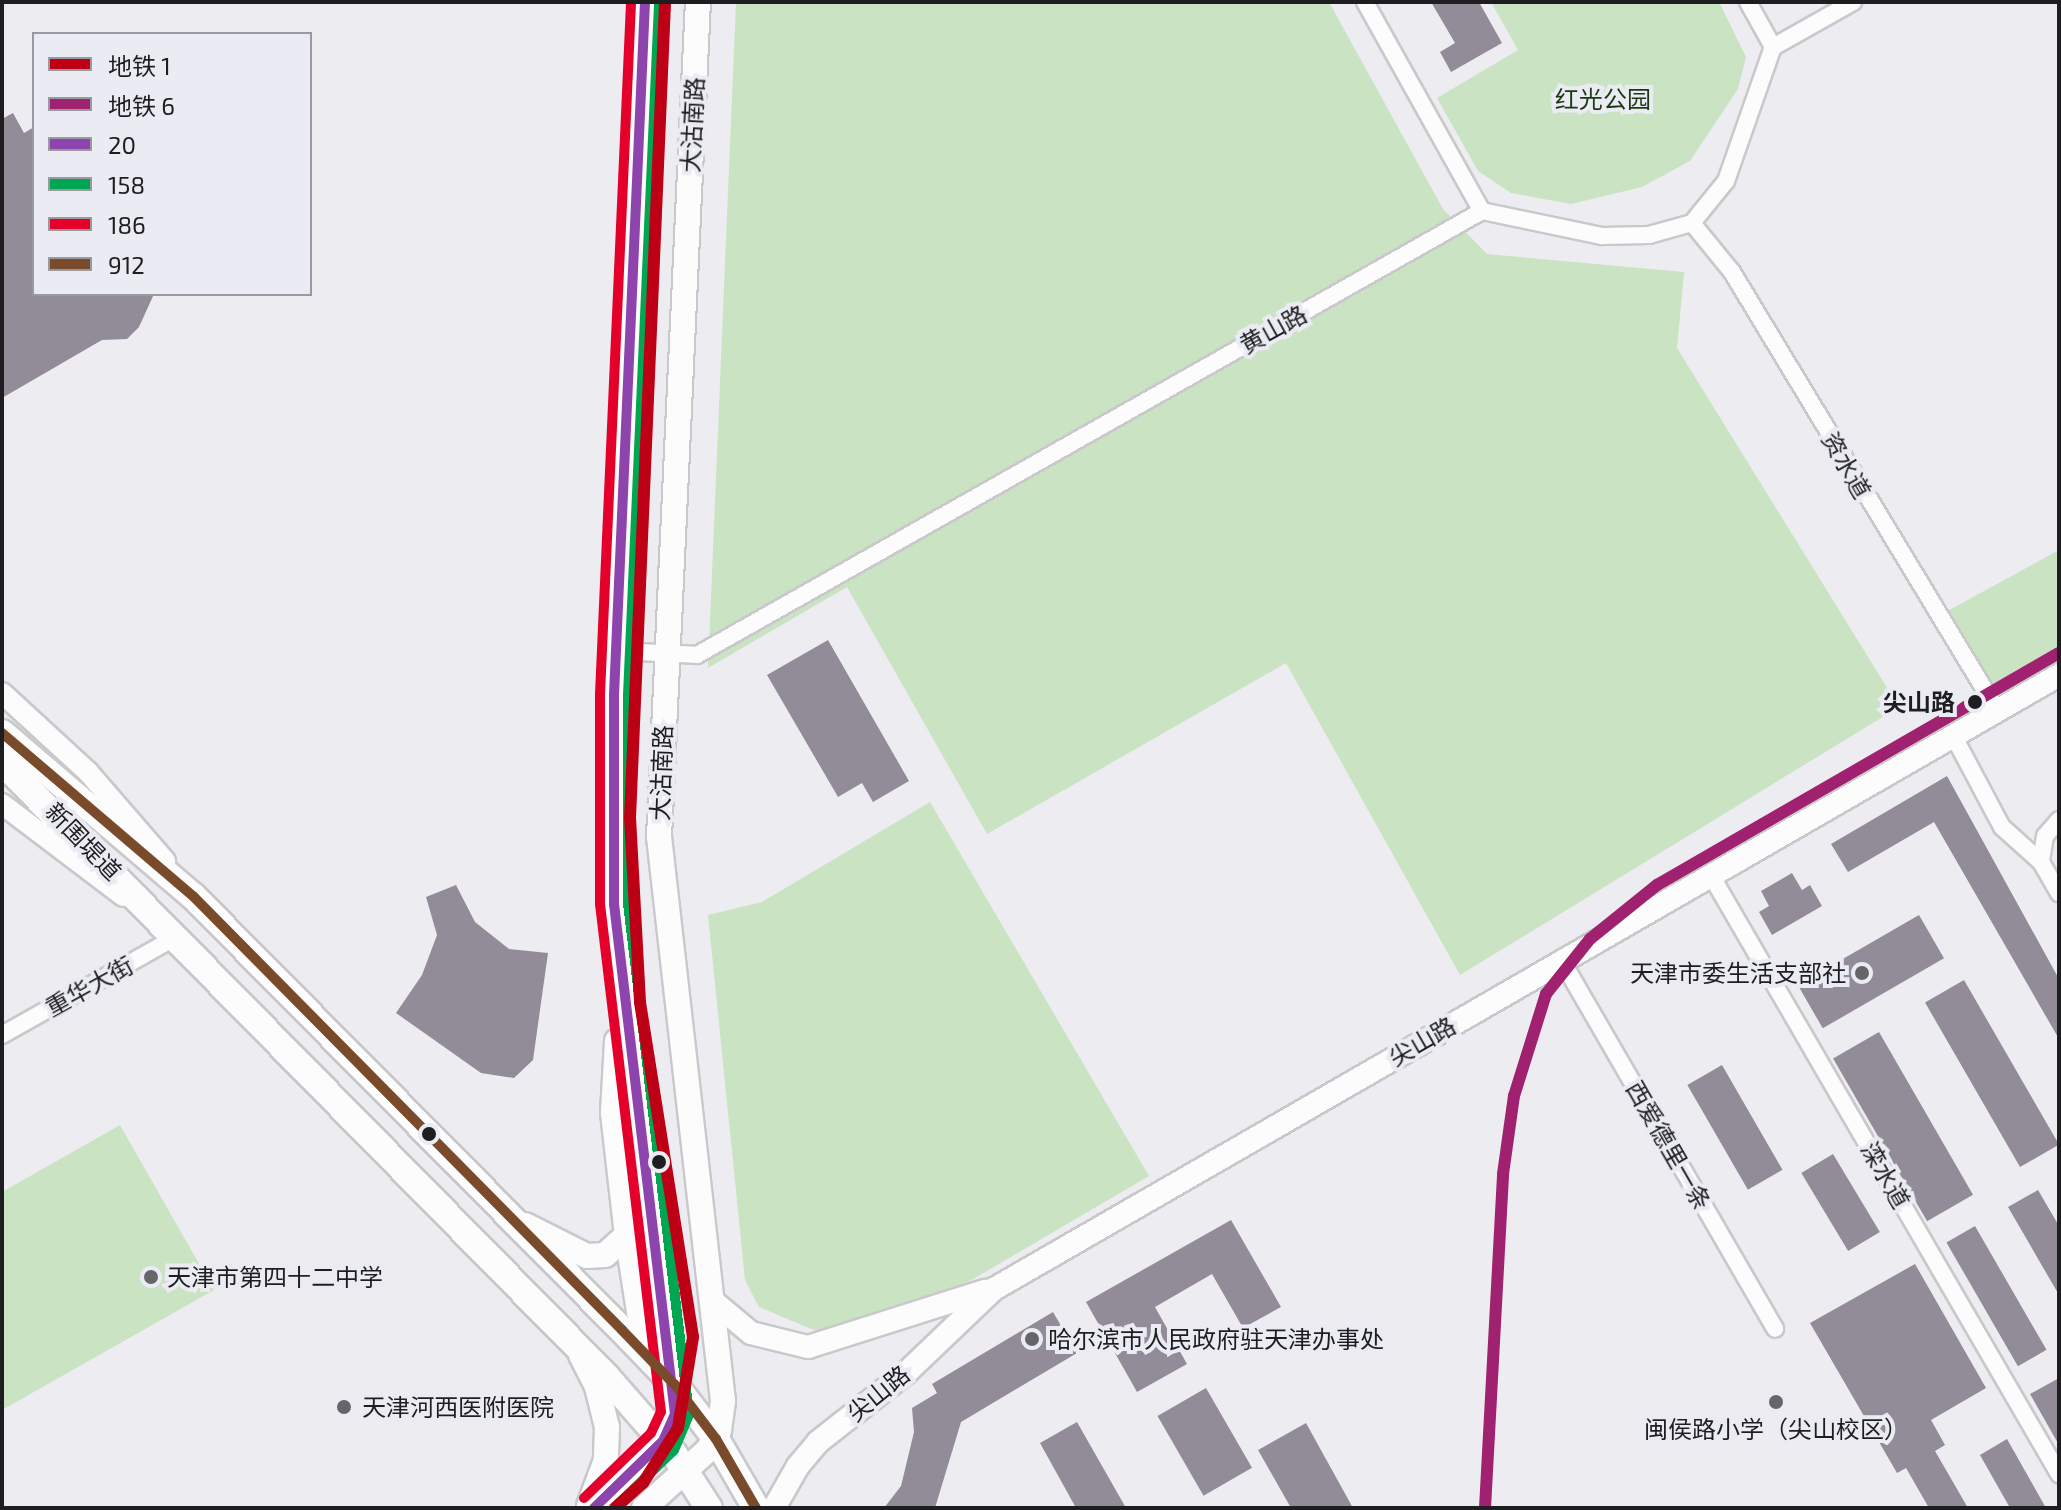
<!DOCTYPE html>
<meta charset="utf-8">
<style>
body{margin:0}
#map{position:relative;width:2061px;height:1510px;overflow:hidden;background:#ededf1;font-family:"Exo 2","Noto Sans SC",sans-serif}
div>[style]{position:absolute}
.green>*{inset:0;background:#c9e3c3}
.building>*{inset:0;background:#918c98;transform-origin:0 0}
.roads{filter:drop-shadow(2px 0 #c9c9cc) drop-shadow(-2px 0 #c9c9cc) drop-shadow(0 2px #c9c9cc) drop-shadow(0 -2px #c9c9cc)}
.minor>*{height:16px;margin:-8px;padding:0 8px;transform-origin:8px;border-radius:8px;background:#fcfcfd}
.tertiary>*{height:20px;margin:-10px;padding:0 10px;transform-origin:10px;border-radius:10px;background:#fcfcfd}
.secondary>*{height:22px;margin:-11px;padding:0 11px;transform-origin:11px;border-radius:11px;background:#fcfcfd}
.primary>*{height:24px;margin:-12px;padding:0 12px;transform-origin:12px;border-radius:12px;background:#fcfcfd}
.trunk>*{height:26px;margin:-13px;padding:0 13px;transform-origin:13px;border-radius:13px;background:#fcfcfd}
.bus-1>*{height:10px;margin:-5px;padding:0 5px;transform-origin:5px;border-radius:5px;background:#8e44ad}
.bus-2>*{height:10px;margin:-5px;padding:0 5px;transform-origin:5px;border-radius:5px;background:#00a651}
.bus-3>*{height:10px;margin:-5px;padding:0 5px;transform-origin:5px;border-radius:5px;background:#e4002b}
.bus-4>*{height:10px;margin:-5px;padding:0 5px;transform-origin:5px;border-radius:5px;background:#7a4b2a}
.metro-1>*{height:12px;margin:-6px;padding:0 6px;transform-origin:6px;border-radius:6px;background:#bd0016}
.metro-2>*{height:12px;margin:-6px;padding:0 6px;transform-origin:6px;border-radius:6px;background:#9f216f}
.dots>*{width:22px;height:22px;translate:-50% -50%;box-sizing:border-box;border:4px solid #ebecf3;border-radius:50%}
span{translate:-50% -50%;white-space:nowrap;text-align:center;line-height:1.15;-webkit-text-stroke:8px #ebecf3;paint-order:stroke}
.park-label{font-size:24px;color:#1a3910}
.street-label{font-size:24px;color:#1e1e21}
.stop-label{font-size:24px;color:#1e1e21;font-weight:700}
.right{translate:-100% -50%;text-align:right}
.poi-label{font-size:24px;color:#1e1e21}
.left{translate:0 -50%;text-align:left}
.frame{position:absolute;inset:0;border:4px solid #1e1e21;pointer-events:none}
.legend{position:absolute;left:32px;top:32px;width:280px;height:264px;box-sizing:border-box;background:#ebecf3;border:2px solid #999a9f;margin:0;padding:10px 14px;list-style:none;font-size:24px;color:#1e1e21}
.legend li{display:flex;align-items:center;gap:16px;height:40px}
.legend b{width:40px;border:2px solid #999a9f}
</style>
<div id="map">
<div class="green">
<div style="clip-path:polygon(736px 2px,1329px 2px,1443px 209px,1487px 254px,1684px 272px,1677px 348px,1899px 707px,1460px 975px,1286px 663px,987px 834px,847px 587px,708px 668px)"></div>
<div style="clip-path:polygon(1491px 2px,1719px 2px,1746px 57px,1738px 89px,1690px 161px,1642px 187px,1571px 204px,1511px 193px,1478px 171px,1437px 98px,1518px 50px)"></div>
<div style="clip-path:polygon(2059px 550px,2059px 650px,1991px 689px,1942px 614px)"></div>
<div style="clip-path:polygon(930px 802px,1149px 1176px,968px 1282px,821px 1333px,759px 1307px,745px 1280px,708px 915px,762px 902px)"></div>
<div style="clip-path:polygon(120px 1125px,214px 1290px,2px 1410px,2px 1192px)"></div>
</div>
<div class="building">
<div style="clip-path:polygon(1431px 2px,1479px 2px,1502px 43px,1451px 72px,1440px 52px,1455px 43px)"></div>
<div style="clip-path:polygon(13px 113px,24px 133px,34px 127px,34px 294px,154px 294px,139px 327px,127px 339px,102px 340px,2px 398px,2px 119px)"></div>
<div style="clip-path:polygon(828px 640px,909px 781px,873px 802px,862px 783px,838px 797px,767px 675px)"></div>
<div style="clip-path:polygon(1947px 776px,2059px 979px,2059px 1039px,1934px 822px,1848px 872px,1831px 844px)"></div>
<div style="clip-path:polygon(1792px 873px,1802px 890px,1810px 885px,1822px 906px,1772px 935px,1759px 912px,1769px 906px,1761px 891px)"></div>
<div style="clip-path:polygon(456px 885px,475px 922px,509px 949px,548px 953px,533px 1060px,514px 1078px,481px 1073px,396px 1013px,422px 975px,437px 935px,426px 897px)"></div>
<div style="left:1919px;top:915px;width:50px;height:140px;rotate:60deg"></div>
<div style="left:1964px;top:980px;width:190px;height:45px;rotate:60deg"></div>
<div style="left:1879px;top:1032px;width:188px;height:53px;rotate:60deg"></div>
<div style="left:1722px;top:1065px;width:121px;height:40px;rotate:60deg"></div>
<div style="left:1833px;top:1154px;width:91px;height:37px;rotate:59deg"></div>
<div style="clip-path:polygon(2038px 1190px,2059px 1226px,2059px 1295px,2008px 1207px)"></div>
<div style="clip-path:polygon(1231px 1220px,1281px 1307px,1243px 1328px,1212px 1274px,1155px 1307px,1187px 1364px,1137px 1392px,1086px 1302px)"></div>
<div style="left:1975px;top:1226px;width:143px;height:33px;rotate:60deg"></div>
<div style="clip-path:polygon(1915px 1264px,1986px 1388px,1931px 1420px,1945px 1445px,1935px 1451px,1968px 1508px,1929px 1508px,1906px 1468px,1897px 1473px,1810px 1323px)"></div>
<div style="clip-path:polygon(1053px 1312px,1077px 1353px,961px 1422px,935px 1508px,884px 1508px,901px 1486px,914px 1432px,912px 1408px,937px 1393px,932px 1384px)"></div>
<div style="clip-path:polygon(2059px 1378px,2059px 1445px,2030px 1394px)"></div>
<div style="left:1206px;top:1388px;width:92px;height:56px;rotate:60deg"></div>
<div style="clip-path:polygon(1077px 1422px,1126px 1508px,1076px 1508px,1040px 1443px)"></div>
<div style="clip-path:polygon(1306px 1423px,1353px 1508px,1291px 1508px,1258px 1450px)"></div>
<div style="clip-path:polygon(2007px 1439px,2046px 1508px,2010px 1508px,1980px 1455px)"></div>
</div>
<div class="roads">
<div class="minor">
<div style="left:1365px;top:2px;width:240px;rotate:60.8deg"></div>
<div style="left:1748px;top:2px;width:51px;rotate:60.9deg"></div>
<div style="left:1692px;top:223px;width:63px;rotate:50.8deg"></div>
<div style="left:1732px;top:272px;width:512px;rotate:58.83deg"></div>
<div style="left:616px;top:651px;width:81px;rotate:2.8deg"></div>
<div style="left:697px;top:655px;width:902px;rotate:-29.49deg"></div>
<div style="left:1482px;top:211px;width:123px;rotate:11.8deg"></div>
<div style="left:1602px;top:236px;width:47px;rotate:-1.2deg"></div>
<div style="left:1649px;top:235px;width:45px;rotate:-15.6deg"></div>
<div style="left:1692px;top:223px;width:54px;rotate:-51deg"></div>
<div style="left:1726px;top:181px;width:142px;rotate:-70.7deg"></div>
<div style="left:1773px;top:47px;width:92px;rotate:-29.4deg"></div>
<div style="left:1953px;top:735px;width:104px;rotate:62deg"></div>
<div style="left:2002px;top:827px;width:52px;rotate:41.9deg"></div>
<div style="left:2059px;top:820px;width:21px;rotate:131deg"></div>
<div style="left:2045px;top:836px;width:26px;rotate:99deg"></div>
<div style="left:2041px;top:862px;width:36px;rotate:60deg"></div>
<div style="left:1712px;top:877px;width:691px;rotate:59.83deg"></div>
<div style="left:1562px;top:961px;width:425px;rotate:59.9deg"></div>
<div style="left:2px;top:1035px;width:200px;rotate:-29.4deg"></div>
</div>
<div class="tertiary">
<div style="left:2px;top:693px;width:117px;rotate:42.6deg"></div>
<div style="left:88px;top:772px;width:118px;rotate:49.1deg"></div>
<div style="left:2px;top:804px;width:152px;rotate:37.2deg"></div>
</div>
<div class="secondary">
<div style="left:715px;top:1303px;width:47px;rotate:39.8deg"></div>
<div style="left:751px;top:1333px;width:59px;rotate:13.8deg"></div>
<div style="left:808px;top:1347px;width:186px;rotate:-17.6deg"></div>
<div style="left:774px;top:1508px;width:48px;rotate:-60.3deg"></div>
<div style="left:798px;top:1466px;width:31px;rotate:-50deg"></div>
<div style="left:818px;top:1442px;width:113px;rotate:-38.2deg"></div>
<div style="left:907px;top:1372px;width:120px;rotate:-43.7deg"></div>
<div style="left:994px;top:1289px;width:1229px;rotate:-29.96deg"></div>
</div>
<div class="primary">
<div style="left:617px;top:1041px;width:72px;rotate:93.2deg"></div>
<div style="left:613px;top:1113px;width:123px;rotate:83.5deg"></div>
<div style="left:627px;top:1235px;width:78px;rotate:81.1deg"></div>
<div style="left:639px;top:1312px;width:57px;rotate:65.2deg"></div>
<div style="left:525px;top:1225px;width:69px;rotate:26.6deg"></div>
<div style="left:587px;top:1256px;width:18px;rotate:-3deg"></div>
<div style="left:605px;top:1255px;width:30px;rotate:-42deg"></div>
<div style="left:581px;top:1355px;width:36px;rotate:63deg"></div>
<div style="left:597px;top:1387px;width:41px;rotate:76deg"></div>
<div style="left:607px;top:1427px;width:33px;rotate:92deg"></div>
<div style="left:606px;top:1460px;width:49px;rotate:110.3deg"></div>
<div style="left:594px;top:1508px;width:96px;rotate:-44.2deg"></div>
<div style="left:663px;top:1441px;width:30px;rotate:-66deg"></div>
<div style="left:675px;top:1414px;width:514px;rotate:-96.82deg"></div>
<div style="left:614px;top:904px;width:209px;rotate:-90deg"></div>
<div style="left:614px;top:695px;width:694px;rotate:-87.44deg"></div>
<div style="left:644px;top:1508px;width:86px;rotate:-42.2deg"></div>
<div style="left:708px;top:1450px;width:23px;rotate:-61deg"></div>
<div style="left:719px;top:1430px;width:29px;rotate:-82deg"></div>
<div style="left:723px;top:1401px;width:568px;rotate:-96.47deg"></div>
<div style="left:659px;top:837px;width:836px;rotate:-87.33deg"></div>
</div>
<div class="trunk">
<div style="left:2px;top:733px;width:251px;rotate:40.5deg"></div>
<div style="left:193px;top:896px;width:610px;rotate:45.33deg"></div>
<div style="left:622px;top:1330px;width:76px;rotate:46.1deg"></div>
<div style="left:675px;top:1385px;width:68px;rotate:52.8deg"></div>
<div style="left:716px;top:1439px;width:80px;rotate:59.9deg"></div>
<div style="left:2px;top:762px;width:861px;rotate:45.47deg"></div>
<div style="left:606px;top:1376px;width:103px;rotate:48.9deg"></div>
<div style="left:674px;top:1454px;width:64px;rotate:57.1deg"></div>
</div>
</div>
<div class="bus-1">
<div style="left:594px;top:1508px;width:96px;rotate:-44.2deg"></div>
<div style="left:663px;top:1441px;width:30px;rotate:-66deg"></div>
<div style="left:675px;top:1414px;width:514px;rotate:-96.82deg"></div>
<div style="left:614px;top:904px;width:209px;rotate:-90deg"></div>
<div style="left:614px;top:695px;width:694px;rotate:-87.44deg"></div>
</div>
<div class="bus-2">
<div style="left:614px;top:1508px;width:83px;rotate:-44deg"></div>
<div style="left:674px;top:1450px;width:39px;rotate:-67deg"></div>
<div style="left:689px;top:1414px;width:515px;rotate:-96.81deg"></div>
<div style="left:628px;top:903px;width:208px;rotate:-90deg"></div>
<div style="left:628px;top:695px;width:693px;rotate:-87.43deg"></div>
</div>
<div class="bus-3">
<div style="left:584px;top:1498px;width:93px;rotate:-44.1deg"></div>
<div style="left:651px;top:1433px;width:23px;rotate:-65deg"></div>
<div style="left:661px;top:1412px;width:512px;rotate:-96.85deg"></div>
<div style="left:600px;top:904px;width:210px;rotate:-90deg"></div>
<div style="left:600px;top:694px;width:693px;rotate:-87.43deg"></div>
</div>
<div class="bus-4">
<div style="left:2px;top:733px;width:251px;rotate:40.5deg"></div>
<div style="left:193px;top:896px;width:610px;rotate:45.33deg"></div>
<div style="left:622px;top:1330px;width:76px;rotate:46.1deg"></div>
<div style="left:675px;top:1385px;width:68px;rotate:52.8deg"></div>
<div style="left:716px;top:1439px;width:80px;rotate:59.9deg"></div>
</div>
<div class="metro-1">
<div style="left:615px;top:1508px;width:38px;rotate:-42deg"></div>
<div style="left:643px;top:1483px;width:65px;rotate:-57.5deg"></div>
<div style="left:678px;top:1428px;width:92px;rotate:-80.6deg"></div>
<div style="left:693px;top:1337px;width:339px;rotate:-99deg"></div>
<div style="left:640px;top:1002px;width:184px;rotate:-93.1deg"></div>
<div style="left:630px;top:818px;width:817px;rotate:-87.54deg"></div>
</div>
<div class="metro-2">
<div style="left:1485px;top:1508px;width:334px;rotate:-86.9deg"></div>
<div style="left:1503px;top:1174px;width:79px;rotate:-82deg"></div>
<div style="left:1514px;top:1096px;width:107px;rotate:-72.6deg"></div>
<div style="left:1546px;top:994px;width:70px;rotate:-51.3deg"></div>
<div style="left:1590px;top:939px;width:86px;rotate:-38.9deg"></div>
<div style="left:1657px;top:885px;width:464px;rotate:-30deg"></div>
</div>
<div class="dots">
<div style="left:1975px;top:702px;background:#1e1e21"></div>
<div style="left:1862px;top:973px;background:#66666a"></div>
<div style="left:429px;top:1134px;background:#1e1e21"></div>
<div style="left:659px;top:1162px;background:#1e1e21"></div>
<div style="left:151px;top:1277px;background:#66666a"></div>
<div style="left:1032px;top:1339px;background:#66666a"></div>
<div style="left:1776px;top:1402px;background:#66666a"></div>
<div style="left:344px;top:1407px;background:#66666a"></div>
</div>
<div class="park-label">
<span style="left:1603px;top:99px">红光公园</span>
</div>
<div class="street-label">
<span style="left:692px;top:125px;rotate:-87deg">大沽南路</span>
<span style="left:1273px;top:329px;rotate:-29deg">黄山路</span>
<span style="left:1847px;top:465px;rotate:60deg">资水道</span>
<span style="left:661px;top:773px;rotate:-88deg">大沽南路</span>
<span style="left:84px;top:841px;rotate:46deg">新围堤道</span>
<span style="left:89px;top:986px;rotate:-29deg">重华大街</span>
<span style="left:1422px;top:1041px;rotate:-30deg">尖山路</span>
<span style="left:1669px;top:1145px;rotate:60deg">西爱德里一条</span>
<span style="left:1886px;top:1175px;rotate:60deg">滦水道</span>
<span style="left:878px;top:1393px;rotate:-39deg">尖山路</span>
</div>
<div class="stop-label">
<span class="right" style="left:1955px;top:702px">尖山路</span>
</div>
<div class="poi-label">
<span class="right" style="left:1846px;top:973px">天津市委生活支部社</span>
<span class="left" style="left:167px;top:1277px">天津市第四十二中学</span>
<span class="left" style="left:1048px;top:1339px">哈尔滨市人民政府驻天津办事处</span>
<span class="left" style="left:362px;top:1407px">天津河西医附医院</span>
<span style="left:1776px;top:1429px">闽侯路小学（尖山校区）</span>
</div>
<div class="frame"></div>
<ul class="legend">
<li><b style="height:10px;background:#bd0016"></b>地铁 1</li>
<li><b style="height:10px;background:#9f216f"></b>地铁 6</li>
<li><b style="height:10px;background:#8e44ad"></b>20</li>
<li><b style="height:10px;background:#00a651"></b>158</li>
<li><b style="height:10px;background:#e4002b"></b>186</li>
<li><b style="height:10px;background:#7a4b2a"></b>912</li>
</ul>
</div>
